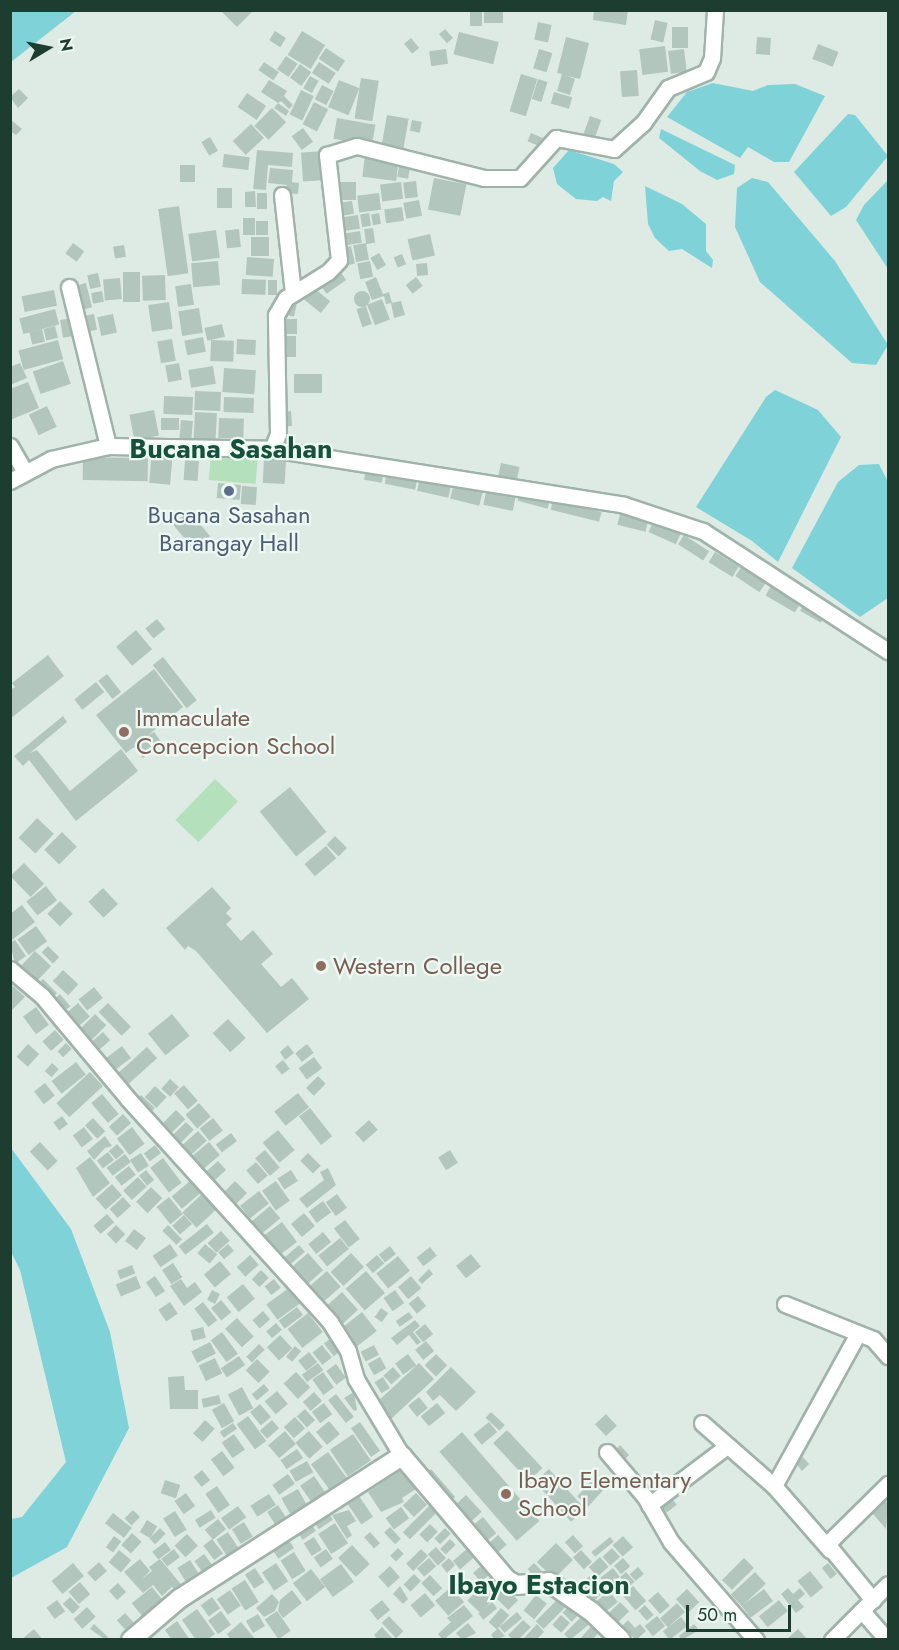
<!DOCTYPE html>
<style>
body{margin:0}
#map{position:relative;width:899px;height:1650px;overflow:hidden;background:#deebe4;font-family:Jost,sans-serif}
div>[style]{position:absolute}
.green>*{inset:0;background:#b4e0bb;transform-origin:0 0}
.water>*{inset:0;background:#7ed2d8}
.building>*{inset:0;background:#b3c6bd;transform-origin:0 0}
.round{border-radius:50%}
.roads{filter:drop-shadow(2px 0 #a0b3ab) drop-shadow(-2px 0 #a0b3ab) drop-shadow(0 2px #a0b3ab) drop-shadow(0 -2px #a0b3ab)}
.street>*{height:15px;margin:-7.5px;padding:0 7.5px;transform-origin:7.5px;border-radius:7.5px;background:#fff}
.secondary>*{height:18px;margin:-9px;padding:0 9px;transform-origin:9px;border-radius:9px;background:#fff}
.dots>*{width:16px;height:16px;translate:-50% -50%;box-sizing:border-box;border:3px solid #eef8f2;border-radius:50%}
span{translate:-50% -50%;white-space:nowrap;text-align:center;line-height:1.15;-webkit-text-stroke:4.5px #eef8f2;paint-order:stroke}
.service-label{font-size:24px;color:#4e5e75}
.education-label{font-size:24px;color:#785e54}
.left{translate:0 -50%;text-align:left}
.quarter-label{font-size:27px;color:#17513e;font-weight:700}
.frame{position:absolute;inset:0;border:12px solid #1d3d31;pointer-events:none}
.north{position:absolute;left:18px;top:18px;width:60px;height:60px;-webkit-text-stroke:4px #eef8f2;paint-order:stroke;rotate:80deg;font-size:16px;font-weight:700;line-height:24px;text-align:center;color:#1d3d31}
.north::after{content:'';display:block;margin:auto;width:21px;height:27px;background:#1d3d31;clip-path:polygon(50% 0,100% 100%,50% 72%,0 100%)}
.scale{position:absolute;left:686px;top:1605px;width:105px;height:27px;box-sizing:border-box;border:3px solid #1d3d31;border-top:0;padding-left:8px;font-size:18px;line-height:21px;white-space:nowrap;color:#1d3d31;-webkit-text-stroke:4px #eef8f2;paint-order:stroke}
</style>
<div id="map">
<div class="green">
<div style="left:211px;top:454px;width:47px;height:26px;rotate:5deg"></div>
<div style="left:215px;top:779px;width:32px;height:57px;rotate:44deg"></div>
</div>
<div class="water">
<div style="clip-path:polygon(11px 10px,76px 10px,76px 11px,11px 62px)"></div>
<div style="clip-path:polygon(713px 83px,753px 91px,768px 85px,795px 84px,825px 96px,789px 162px,774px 162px,748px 147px,740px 158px,667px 117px,687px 92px)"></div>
<div style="clip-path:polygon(848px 114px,855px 115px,888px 156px,846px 207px,831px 216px,794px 172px)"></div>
<div style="clip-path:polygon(661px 129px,735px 165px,734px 174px,717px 180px,700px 171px,659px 138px)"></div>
<div style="clip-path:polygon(569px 150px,614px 164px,623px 172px,614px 181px,611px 201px,603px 197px,597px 201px,576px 199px,557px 184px,553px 168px)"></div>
<div style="clip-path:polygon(752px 178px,768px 182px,835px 261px,888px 345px,876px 365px,852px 363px,760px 282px,735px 227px,737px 188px)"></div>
<div style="clip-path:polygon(888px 180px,888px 269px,856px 220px,864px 205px)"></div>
<div style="clip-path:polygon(645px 186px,682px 204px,706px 224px,706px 251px,713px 260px,712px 268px,682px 249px,669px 251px,655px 238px,648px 224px)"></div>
<div style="clip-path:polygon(775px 390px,818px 410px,841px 437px,778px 562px,752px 541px,696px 507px,766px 397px)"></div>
<div style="clip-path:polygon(879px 464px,888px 482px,888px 598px,860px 617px,792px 568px,838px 482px,859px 465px)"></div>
<div style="clip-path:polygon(11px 1148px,71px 1229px,110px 1332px,129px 1428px,67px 1547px,11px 1578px,11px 1519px,22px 1517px,66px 1462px,20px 1270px,11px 1252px)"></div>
</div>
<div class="building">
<div style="clip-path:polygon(220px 10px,250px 10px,252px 12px,237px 27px)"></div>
<div style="left:470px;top:10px;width:12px;height:16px"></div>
<div style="left:484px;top:10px;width:19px;height:13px"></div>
<div style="clip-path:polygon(594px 10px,628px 10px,626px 25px,593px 20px)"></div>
<div style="left:655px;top:20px;width:13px;height:20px;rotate:13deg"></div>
<div style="left:538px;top:22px;width:14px;height:18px;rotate:12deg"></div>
<div style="left:672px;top:27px;width:16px;height:21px"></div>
<div style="left:445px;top:29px;width:12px;height:8px;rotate:48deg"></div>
<div style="left:275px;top:31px;width:13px;height:11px;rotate:32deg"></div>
<div style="left:302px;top:31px;width:27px;height:28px;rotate:31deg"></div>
<div style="left:459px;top:32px;width:41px;height:23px;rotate:14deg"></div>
<div style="clip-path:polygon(566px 37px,589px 43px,580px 79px,567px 76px,575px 79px,570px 95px,557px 91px,562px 74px,557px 73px)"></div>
<div style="left:757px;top:37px;width:14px;height:17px;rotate:4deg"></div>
<div style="left:411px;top:38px;width:13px;height:9px;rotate:51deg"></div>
<div style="left:818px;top:44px;width:22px;height:16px;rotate:21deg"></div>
<div style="left:665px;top:46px;width:26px;height:26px;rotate:83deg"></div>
<div style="left:326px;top:48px;width:23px;height:13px;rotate:34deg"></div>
<div style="left:446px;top:49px;width:15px;height:17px;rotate:82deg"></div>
<div style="left:539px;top:49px;width:14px;height:20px;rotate:17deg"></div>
<div style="left:684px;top:49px;width:23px;height:16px;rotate:83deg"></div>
<div style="left:286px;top:56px;width:14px;height:16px;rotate:34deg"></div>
<div style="left:264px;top:62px;width:18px;height:10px;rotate:34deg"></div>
<div style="left:319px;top:62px;width:20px;height:13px;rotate:33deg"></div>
<div style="left:300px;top:64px;width:14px;height:17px;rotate:36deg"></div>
<div style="left:637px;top:70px;width:26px;height:17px;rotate:86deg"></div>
<div style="left:521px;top:74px;width:17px;height:39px;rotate:17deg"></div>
<div style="left:310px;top:76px;width:10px;height:14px;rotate:29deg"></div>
<div style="left:361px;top:78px;width:18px;height:41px;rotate:9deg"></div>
<div style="left:538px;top:79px;width:10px;height:21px;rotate:17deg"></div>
<div style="clip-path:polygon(269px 80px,287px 91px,284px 96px,293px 105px,289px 109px,281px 101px,278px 103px,289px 111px,286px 116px,274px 108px,278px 103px,261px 92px)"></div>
<div style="left:339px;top:80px;width:22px;height:29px;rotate:22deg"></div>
<div style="left:322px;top:85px;width:13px;height:16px;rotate:27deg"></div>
<div style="clip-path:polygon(19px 89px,28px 98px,18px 108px,10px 97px)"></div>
<div style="left:301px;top:90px;width:14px;height:27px;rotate:25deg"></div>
<div style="left:554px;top:92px;width:19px;height:12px;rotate:16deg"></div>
<div style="left:247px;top:93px;width:23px;height:17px;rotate:34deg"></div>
<div style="left:314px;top:102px;width:16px;height:25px;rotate:27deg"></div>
<div style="left:272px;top:108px;width:20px;height:25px;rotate:45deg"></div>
<div style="left:387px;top:115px;width:22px;height:30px;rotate:10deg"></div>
<div style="left:590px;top:116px;width:12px;height:21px;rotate:20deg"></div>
<div style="left:337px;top:118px;width:39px;height:21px;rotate:10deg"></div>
<div style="clip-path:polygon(10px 119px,22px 129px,16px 135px,10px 131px)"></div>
<div style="left:412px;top:120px;width:10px;height:11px;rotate:11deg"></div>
<div style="left:251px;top:124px;width:19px;height:25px;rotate:47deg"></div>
<div style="left:303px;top:128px;width:17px;height:14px;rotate:54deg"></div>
<div style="left:531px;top:133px;width:13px;height:9px;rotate:23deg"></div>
<div style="left:210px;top:137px;width:16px;height:10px;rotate:60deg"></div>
<div style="clip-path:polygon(257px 150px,293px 153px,292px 167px,268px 165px,266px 190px,253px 189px)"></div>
<div style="left:324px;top:151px;width:29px;height:23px;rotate:86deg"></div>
<div style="left:224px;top:154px;width:26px;height:13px;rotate:7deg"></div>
<div style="left:365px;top:155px;width:34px;height:22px;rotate:7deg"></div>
<div style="left:400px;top:161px;width:11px;height:16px;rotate:10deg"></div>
<div style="left:180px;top:165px;width:15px;height:17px"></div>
<div style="clip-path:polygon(270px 168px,293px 170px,292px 182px,299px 183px,298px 194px,286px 193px,287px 185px,268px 183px)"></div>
<div style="left:434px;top:178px;width:33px;height:32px;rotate:11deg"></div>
<div style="left:416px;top:181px;width:16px;height:13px;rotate:83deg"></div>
<div style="left:334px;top:182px;width:22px;height:18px"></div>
<div style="left:401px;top:182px;width:17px;height:21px;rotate:83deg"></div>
<div style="left:217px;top:188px;width:15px;height:20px"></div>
<div style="clip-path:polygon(255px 191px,256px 207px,245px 207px,245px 192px)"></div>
<div style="left:257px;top:193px;width:10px;height:16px"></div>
<div style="left:379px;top:193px;width:17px;height:22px;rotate:83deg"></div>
<div style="left:419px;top:200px;width:16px;height:16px;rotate:79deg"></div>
<div style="left:352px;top:201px;width:13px;height:10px;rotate:81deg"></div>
<div style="left:179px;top:206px;width:68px;height:21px;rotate:82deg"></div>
<div style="left:402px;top:207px;width:14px;height:18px;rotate:82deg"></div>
<div style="left:369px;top:213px;width:13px;height:9px;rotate:81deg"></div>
<div style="left:379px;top:213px;width:11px;height:8px;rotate:80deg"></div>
<div style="left:358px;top:215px;width:14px;height:21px;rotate:82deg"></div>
<div style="left:243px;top:218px;width:12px;height:17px"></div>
<div style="left:256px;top:221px;width:12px;height:14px"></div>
<div style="left:373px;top:228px;width:15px;height:9px;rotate:82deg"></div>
<div style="left:239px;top:229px;width:18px;height:14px;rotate:84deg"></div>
<div style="left:216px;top:230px;width:28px;height:28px;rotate:82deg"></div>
<div style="left:360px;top:231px;width:12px;height:19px;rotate:81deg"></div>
<div style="left:430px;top:234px;width:22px;height:23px;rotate:77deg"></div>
<div style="left:251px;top:237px;width:18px;height:19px"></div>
<div style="left:73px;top:243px;width:14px;height:13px;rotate:36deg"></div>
<div style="left:366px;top:243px;width:17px;height:13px;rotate:80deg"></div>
<div style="left:124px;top:245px;width:12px;height:11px;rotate:81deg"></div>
<div style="left:351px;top:246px;width:18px;height:11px;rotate:77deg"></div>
<div style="left:379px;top:253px;width:14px;height:10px;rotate:60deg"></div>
<div style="left:402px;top:254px;width:11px;height:9px;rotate:68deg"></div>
<div style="left:247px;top:257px;width:27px;height:18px;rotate:4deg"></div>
<div style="left:218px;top:261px;width:24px;height:27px;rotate:85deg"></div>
<div style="left:370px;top:261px;width:16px;height:13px;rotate:79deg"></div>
<div style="left:427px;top:263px;width:12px;height:11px;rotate:85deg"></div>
<div style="left:337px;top:267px;width:16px;height:24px;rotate:55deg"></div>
<div style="left:123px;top:272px;width:17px;height:30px"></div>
<div style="left:98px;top:273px;width:14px;height:11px;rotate:78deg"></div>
<div style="left:165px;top:275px;width:25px;height:23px;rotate:88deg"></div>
<div style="clip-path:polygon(376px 277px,383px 294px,389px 292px,392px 303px,386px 304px,384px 296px,372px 300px,365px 282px)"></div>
<div style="left:416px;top:277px;width:11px;height:13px;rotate:52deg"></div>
<div style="left:120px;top:278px;width:21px;height:17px;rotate:85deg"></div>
<div style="left:242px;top:279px;width:24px;height:15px;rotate:2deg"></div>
<div style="left:268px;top:280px;width:9px;height:15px"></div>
<div style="left:86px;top:283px;width:25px;height:13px;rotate:76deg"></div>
<div style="left:191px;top:284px;width:21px;height:16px;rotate:82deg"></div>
<div style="left:310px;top:285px;width:26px;height:15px;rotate:39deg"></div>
<div style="left:54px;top:290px;width:16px;height:33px;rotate:79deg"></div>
<div style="left:102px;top:291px;width:11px;height:11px;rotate:80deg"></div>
<div class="round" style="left:354px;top:291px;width:16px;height:16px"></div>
<div style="left:382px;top:299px;width:22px;height:16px;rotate:69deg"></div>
<div style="clip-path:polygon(401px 301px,405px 315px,394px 318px,391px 303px)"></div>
<div style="left:169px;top:302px;width:27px;height:21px;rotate:82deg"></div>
<div style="left:284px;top:302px;width:13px;height:12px;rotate:13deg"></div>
<div style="left:366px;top:306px;width:19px;height:10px;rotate:72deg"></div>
<div style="left:199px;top:308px;width:25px;height:21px;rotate:81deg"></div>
<div style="left:55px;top:309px;width:16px;height:37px;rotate:75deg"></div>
<div style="left:94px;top:314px;width:16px;height:13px;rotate:79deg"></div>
<div style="left:113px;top:314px;width:19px;height:16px;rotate:78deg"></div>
<div style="left:72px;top:318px;width:18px;height:12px;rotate:81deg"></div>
<div style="left:282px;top:319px;width:15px;height:15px"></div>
<div style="left:222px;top:324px;width:13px;height:18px;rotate:77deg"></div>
<div style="left:55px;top:326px;width:12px;height:12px;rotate:76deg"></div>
<div style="left:42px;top:329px;width:13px;height:13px;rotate:77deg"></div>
<div style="left:281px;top:336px;width:15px;height:21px"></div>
<div style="left:203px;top:337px;width:15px;height:19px;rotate:79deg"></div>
<div style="left:172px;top:339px;width:22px;height:15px;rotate:80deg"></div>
<div style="left:237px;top:339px;width:19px;height:15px;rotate:3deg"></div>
<div style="left:58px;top:340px;width:20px;height:41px;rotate:75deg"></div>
<div style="left:211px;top:340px;width:23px;height:21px;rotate:2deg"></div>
<div style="left:63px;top:361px;width:24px;height:32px;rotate:71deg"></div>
<div style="clip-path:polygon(20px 363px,27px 378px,10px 385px,10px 367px)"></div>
<div style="left:179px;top:363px;width:17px;height:14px;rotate:80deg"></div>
<div style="left:213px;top:366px;width:18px;height:25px;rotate:81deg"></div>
<div style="left:224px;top:368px;width:32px;height:24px;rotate:4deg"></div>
<div style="left:294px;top:374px;width:28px;height:19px"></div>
<div style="clip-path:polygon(28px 382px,39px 408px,10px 420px,10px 389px)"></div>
<div style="left:195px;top:391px;width:26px;height:19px;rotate:2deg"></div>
<div style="left:164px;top:396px;width:29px;height:18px;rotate:2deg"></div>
<div style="left:224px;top:397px;width:30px;height:15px;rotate:2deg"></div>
<div style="left:47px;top:406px;width:23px;height:20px;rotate:65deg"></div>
<div style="left:154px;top:410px;width:26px;height:25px;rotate:79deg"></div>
<div style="left:291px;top:411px;width:15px;height:12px;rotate:86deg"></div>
<div style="left:195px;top:412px;width:22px;height:27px;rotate:3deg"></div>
<div style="left:161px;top:418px;width:18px;height:12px"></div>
<div style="left:219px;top:418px;width:25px;height:20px;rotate:2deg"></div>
<div style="left:181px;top:420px;width:12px;height:19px;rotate:5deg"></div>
<div style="left:152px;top:450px;width:21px;height:33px;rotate:5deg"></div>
<div style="left:83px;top:457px;width:65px;height:23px;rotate:1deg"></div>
<div style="left:264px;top:458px;width:22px;height:25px;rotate:3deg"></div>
<div style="left:185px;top:460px;width:14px;height:20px;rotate:4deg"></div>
<div style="left:501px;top:463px;width:19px;height:14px;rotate:12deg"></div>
<div style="left:366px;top:468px;width:18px;height:12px;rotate:9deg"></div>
<div style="left:387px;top:472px;width:31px;height:12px;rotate:11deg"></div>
<div style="left:420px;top:478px;width:32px;height:13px;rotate:13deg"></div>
<div style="left:218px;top:483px;width:23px;height:15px;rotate:5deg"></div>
<div style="left:454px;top:483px;width:30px;height:16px;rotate:14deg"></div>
<div style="left:242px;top:486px;width:15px;height:18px;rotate:4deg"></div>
<div style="left:486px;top:492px;width:30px;height:13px;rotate:12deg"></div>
<div style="left:520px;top:492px;width:31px;height:9px;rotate:15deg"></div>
<div style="left:553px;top:500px;width:50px;height:10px;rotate:14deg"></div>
<div style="left:189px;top:511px;width:33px;height:21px;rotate:50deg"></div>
<div style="left:620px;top:514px;width:29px;height:11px;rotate:14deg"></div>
<div style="left:653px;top:522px;width:30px;height:11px;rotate:24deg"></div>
<div style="left:684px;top:535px;width:30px;height:11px;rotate:33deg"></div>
<div style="left:715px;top:552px;width:28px;height:12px;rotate:32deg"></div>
<div style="left:742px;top:566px;width:29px;height:12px;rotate:34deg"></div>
<div style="left:771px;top:586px;width:34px;height:11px;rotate:30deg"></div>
<div style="left:805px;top:602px;width:24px;height:10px;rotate:30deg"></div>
<div style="left:157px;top:619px;width:13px;height:15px;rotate:51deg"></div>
<div style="left:136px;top:630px;width:25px;height:26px;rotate:50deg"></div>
<div style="clip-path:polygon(48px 655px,64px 676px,10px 719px,10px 690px,15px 687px,12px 683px)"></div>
<div style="left:163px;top:657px;width:55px;height:13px;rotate:52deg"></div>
<div style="clip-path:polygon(154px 669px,183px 707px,147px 736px,154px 732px,162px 743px,143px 758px,134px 747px,126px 753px,96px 715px)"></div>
<div style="left:107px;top:674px;width:23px;height:11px;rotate:52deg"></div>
<div style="left:96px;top:682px;width:13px;height:28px;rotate:51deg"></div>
<div style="clip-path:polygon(63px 716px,67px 722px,30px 753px,37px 750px,70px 791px,121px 749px,138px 771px,76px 821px,29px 760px,23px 766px,14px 756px)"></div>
<div style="left:290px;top:787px;width:58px;height:39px;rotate:51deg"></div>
<div style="left:37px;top:818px;width:23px;height:27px;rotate:43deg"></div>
<div style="left:62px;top:832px;width:21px;height:25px;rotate:45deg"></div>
<div style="left:335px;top:836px;width:17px;height:12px;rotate:45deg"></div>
<div style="left:326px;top:846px;width:16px;height:28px;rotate:50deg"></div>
<div style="left:24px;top:863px;width:29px;height:19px;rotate:46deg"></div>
<div style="left:46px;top:886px;width:18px;height:25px;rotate:52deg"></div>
<div style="clip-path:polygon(212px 887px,231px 908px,226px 913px,232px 919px,226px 924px,241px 941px,253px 930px,273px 954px,261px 964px,281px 987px,292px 978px,309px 999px,267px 1033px,196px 951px,188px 946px,185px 950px,166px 928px)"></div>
<div style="left:103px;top:888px;width:22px;height:20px;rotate:47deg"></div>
<div style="left:60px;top:901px;width:18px;height:18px;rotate:45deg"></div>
<div style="clip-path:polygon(22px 905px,35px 922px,12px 940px,10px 914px)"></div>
<div style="left:36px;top:926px;width:19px;height:23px;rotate:54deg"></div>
<div style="clip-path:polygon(15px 940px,26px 956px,15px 964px,10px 943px)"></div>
<div style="left:48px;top:946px;width:16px;height:9px;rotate:45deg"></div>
<div style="left:35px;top:951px;width:22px;height:25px;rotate:43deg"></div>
<div style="left:63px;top:970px;width:21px;height:15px;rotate:43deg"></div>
<div style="left:43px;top:979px;width:20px;height:10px;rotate:45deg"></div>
<div style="clip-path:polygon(13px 986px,25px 997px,10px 1012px,10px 988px)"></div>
<div style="left:94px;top:987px;width:14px;height:20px;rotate:51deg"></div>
<div style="left:60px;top:994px;width:16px;height:12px;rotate:50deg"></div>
<div style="left:78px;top:1003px;width:18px;height:19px;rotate:49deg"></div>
<div style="left:108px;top:1003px;width:33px;height:13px;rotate:46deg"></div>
<div style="left:36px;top:1007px;width:22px;height:16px;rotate:54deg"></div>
<div style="left:95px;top:1014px;width:16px;height:24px;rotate:45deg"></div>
<div style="left:172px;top:1014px;width:28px;height:31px;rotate:51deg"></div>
<div style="left:228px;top:1019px;width:26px;height:21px;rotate:47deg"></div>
<div style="left:55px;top:1030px;width:13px;height:17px;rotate:48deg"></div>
<div style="left:103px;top:1032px;width:11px;height:18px;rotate:49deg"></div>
<div style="left:66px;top:1043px;width:8px;height:12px;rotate:45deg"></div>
<div style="left:28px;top:1044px;width:15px;height:17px;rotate:42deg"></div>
<div style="left:307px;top:1044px;width:11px;height:15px;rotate:52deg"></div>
<div style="clip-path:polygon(288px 1045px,294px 1053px,285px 1060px,280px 1052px)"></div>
<div style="left:122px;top:1046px;width:15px;height:24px;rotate:53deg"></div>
<div style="left:147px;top:1047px;width:15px;height:43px;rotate:48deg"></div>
<div style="left:314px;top:1057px;width:14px;height:19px;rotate:54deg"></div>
<div style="left:283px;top:1060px;width:11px;height:10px;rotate:52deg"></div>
<div style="left:76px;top:1062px;width:16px;height:31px;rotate:52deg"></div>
<div style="left:52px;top:1063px;width:9px;height:11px;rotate:41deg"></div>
<div style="left:90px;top:1072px;width:19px;height:46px;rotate:47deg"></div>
<div style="left:318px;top:1076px;width:11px;height:17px;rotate:45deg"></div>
<div style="left:170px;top:1079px;width:12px;height:13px;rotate:42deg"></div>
<div style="left:45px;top:1083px;width:16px;height:14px;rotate:52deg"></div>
<div style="left:184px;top:1085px;width:21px;height:13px;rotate:49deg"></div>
<div style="left:155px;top:1086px;width:16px;height:15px;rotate:43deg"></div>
<div style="left:298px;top:1093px;width:18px;height:30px;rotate:52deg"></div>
<div style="left:102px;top:1094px;width:26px;height:14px;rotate:50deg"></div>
<div style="left:141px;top:1095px;width:19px;height:10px;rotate:43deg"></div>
<div style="left:199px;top:1103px;width:18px;height:18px;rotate:49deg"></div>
<div style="left:310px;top:1108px;width:36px;height:14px;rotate:52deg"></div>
<div style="left:176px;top:1110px;width:13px;height:21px;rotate:45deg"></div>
<div style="left:123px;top:1114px;width:12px;height:19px;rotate:48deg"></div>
<div style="left:62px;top:1116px;width:10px;height:11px;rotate:53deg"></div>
<div style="left:93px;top:1118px;width:18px;height:11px;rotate:47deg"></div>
<div style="left:213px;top:1118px;width:16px;height:17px;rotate:52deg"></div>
<div style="left:369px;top:1120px;width:13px;height:19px;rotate:48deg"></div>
<div style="left:186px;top:1122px;width:11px;height:21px;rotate:45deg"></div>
<div style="left:84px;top:1127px;width:15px;height:14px;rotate:53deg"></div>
<div style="left:132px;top:1127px;width:21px;height:19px;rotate:53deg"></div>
<div style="left:278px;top:1130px;width:26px;height:20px;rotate:50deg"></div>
<div style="left:198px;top:1131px;width:13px;height:22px;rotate:48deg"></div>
<div style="left:231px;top:1133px;width:10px;height:19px;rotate:53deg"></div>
<div style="clip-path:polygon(105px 1136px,112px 1146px,105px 1148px,94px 1160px,87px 1151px)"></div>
<div style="left:40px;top:1142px;width:26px;height:14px;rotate:47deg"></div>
<div style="left:209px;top:1142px;width:17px;height:24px;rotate:50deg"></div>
<div style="left:117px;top:1144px;width:11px;height:11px;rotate:49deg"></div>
<div style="left:155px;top:1145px;width:10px;height:14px;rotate:53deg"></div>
<div style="left:265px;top:1150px;width:23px;height:13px;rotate:50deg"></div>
<div style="left:450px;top:1150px;width:15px;height:14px;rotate:58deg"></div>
<div style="left:108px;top:1152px;width:10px;height:14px;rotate:53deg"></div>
<div style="left:141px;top:1153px;width:15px;height:13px;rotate:58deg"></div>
<div style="left:308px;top:1153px;width:18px;height:11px;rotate:45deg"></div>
<div style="left:125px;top:1154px;width:10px;height:23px;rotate:53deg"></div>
<div style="clip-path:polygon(90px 1157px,110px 1183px,93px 1197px,76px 1168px)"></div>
<div style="left:163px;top:1158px;width:31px;height:16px;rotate:53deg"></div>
<div style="left:218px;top:1161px;width:12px;height:18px;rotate:48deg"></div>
<div style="left:256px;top:1162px;width:18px;height:13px;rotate:49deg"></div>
<div style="left:129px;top:1166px;width:11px;height:18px;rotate:52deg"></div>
<div style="clip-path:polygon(328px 1168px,336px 1185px,307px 1208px,299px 1199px,324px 1180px,320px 1172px)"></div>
<div style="left:146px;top:1170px;width:13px;height:9px;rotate:51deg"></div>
<div style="left:291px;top:1170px;width:13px;height:16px;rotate:58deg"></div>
<div style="left:138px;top:1177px;width:13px;height:20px;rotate:48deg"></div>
<div style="left:190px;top:1181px;width:16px;height:24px;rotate:50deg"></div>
<div style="left:235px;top:1181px;width:17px;height:20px;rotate:45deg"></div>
<div style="left:276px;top:1181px;width:24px;height:17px;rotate:55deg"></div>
<div style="left:112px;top:1184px;width:15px;height:22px;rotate:48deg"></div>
<div style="left:151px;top:1187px;width:16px;height:21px;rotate:45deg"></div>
<div style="left:259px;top:1191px;width:16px;height:24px;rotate:52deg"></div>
<div style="left:202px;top:1194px;width:21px;height:27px;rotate:47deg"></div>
<div style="left:337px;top:1194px;width:17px;height:14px;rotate:54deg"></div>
<div style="left:123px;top:1197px;width:12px;height:18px;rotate:48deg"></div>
<div style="left:169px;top:1197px;width:22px;height:16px;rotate:51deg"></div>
<div style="left:323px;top:1201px;width:14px;height:18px;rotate:54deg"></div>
<div style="left:270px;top:1206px;width:16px;height:25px;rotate:50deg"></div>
<div style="left:304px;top:1213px;width:17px;height:17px;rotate:50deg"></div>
<div style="left:107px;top:1214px;width:11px;height:18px;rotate:49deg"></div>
<div style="left:184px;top:1215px;width:12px;height:16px;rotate:48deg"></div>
<div style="left:345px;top:1220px;width:24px;height:14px;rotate:52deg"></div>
<div style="left:282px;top:1222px;width:25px;height:23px;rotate:53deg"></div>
<div style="left:207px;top:1224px;width:11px;height:36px;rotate:52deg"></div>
<div style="left:116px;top:1225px;width:13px;height:13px;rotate:45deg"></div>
<div style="left:168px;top:1225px;width:20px;height:8px;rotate:45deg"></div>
<div style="left:134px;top:1229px;width:15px;height:15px;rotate:37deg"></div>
<div style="left:221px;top:1231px;width:13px;height:18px;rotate:48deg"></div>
<div style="left:323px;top:1232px;width:13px;height:19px;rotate:51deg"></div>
<div style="left:340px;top:1238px;width:14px;height:28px;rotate:51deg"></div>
<div style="left:170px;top:1244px;width:14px;height:21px;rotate:56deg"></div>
<div style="left:205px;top:1244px;width:16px;height:12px;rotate:40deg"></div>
<div style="left:228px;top:1244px;width:9px;height:13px;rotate:49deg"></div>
<div style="left:299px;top:1245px;width:9px;height:20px;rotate:49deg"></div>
<div style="left:390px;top:1246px;width:10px;height:14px;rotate:53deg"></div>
<div style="left:430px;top:1247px;width:11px;height:17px;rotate:52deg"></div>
<div style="left:308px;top:1253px;width:23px;height:21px;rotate:49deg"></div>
<div style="left:351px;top:1253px;width:19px;height:28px;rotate:47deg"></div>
<div style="left:471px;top:1254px;width:16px;height:19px;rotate:52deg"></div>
<div style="left:250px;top:1255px;width:13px;height:18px;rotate:48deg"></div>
<div style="left:377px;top:1255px;width:11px;height:15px;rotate:49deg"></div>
<div style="left:398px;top:1256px;width:19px;height:28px;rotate:51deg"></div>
<div style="left:220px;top:1261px;width:17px;height:21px;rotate:50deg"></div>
<div style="left:173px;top:1263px;width:17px;height:13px;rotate:57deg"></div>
<div style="left:132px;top:1265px;width:9px;height:16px;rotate:69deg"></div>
<div style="clip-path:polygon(429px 1269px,433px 1274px,422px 1284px,418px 1280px)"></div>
<div style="left:261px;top:1270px;width:11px;height:13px;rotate:45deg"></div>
<div style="left:327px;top:1271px;width:21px;height:25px;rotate:49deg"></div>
<div style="left:366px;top:1271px;width:29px;height:27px;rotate:49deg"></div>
<div style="left:136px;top:1276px;width:13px;height:22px;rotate:67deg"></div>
<div style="left:155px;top:1276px;width:18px;height:11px;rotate:56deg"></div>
<div style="left:411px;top:1276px;width:16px;height:17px;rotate:50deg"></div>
<div style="clip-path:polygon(181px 1279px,187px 1288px,195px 1282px,202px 1292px,184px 1306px,170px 1286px)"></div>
<div style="left:274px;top:1279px;width:11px;height:12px;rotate:52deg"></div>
<div style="left:243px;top:1284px;width:19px;height:21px;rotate:51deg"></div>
<div style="left:289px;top:1288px;width:19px;height:28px;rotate:54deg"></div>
<div style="left:212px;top:1290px;width:9px;height:11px;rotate:27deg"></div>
<div style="left:395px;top:1290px;width:16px;height:14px;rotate:55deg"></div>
<div style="left:342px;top:1292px;width:24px;height:21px;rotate:48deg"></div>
<div style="left:418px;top:1296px;width:13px;height:12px;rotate:51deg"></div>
<div style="left:221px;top:1300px;width:16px;height:13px;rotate:50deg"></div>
<div style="left:170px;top:1302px;width:14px;height:14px;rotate:56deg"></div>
<div style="left:203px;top:1302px;width:23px;height:11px;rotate:52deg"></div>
<div style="left:297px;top:1307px;width:10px;height:23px;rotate:53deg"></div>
<div style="left:381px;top:1308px;width:9px;height:11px;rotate:36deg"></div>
<div style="left:263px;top:1311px;width:11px;height:14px;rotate:49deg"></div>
<div style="left:362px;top:1312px;width:24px;height:26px;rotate:52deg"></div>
<div style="left:409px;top:1312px;width:7px;height:16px;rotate:56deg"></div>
<div style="left:308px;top:1313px;width:24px;height:26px;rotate:52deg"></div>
<div style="left:237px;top:1318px;width:25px;height:16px;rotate:48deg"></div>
<div style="clip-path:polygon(415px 1320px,420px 1326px,413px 1332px,421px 1342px,417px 1345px,409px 1335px,397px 1345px,391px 1338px)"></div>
<div style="left:276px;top:1323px;width:9px;height:13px;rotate:49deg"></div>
<div style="left:425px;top:1324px;width:13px;height:13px;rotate:51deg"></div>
<div style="left:203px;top:1327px;width:11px;height:13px;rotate:75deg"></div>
<div style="left:222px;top:1332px;width:27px;height:14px;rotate:54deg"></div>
<div style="left:280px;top:1335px;width:18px;height:18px;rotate:47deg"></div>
<div style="left:331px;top:1338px;width:16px;height:9px;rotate:52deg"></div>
<div style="left:426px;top:1341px;width:13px;height:14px;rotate:51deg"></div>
<div style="left:210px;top:1342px;width:13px;height:21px;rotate:63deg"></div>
<div style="left:259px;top:1344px;width:8px;height:18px;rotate:45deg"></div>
<div style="left:322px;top:1345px;width:16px;height:12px;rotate:52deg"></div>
<div style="left:374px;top:1345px;width:11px;height:15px;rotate:63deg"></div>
<div style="left:295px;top:1346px;width:8px;height:14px;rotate:40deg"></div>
<div style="left:309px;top:1352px;width:13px;height:14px;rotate:51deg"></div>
<div style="left:408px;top:1354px;width:14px;height:16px;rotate:54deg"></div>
<div style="left:436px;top:1354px;width:16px;height:16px;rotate:45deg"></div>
<div style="left:239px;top:1356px;width:11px;height:22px;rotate:56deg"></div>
<div style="left:380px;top:1357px;width:13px;height:14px;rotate:61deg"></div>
<div style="left:215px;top:1358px;width:17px;height:18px;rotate:65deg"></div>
<div style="left:257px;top:1359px;width:18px;height:16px;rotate:45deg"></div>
<div style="left:318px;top:1363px;width:9px;height:20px;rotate:54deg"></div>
<div style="left:419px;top:1363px;width:22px;height:62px;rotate:47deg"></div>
<div style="left:336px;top:1364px;width:17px;height:12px;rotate:54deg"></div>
<div style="left:393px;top:1367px;width:12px;height:13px;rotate:48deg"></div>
<div style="clip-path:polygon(451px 1367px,476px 1392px,456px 1411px,440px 1395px,433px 1401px,426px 1392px)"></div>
<div style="left:296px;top:1372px;width:21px;height:17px;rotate:47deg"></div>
<div style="left:323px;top:1372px;width:19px;height:13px;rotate:55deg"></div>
<div style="clip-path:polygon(184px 1376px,185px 1390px,198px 1390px,198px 1409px,170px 1409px,168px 1377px)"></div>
<div style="left:383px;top:1377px;width:13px;height:10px;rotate:58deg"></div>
<div style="left:264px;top:1384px;width:8px;height:16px;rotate:50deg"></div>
<div style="left:242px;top:1387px;width:24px;height:16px;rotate:62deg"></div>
<div style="left:277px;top:1391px;width:17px;height:16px;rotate:50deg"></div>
<div style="left:314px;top:1392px;width:12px;height:15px;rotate:48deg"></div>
<div style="clip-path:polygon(354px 1392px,357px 1410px,354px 1411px,344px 1398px)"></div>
<div style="left:336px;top:1394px;width:29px;height:10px;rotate:52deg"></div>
<div style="left:219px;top:1395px;width:9px;height:18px;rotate:77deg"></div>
<div style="left:419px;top:1397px;width:14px;height:14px;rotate:51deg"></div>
<div style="left:224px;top:1403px;width:21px;height:14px;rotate:61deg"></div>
<div style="left:324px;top:1403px;width:14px;height:15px;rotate:54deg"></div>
<div style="left:437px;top:1403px;width:13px;height:21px;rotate:51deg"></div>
<div style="left:260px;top:1404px;width:17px;height:13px;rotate:50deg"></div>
<div style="left:305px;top:1409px;width:15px;height:11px;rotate:48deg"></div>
<div style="left:491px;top:1412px;width:19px;height:8px;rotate:43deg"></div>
<div style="left:606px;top:1414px;width:16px;height:15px;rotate:47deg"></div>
<div style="left:248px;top:1416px;width:31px;height:14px;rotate:54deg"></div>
<div style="left:295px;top:1417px;width:15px;height:15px;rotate:48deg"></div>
<div style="left:205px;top:1420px;width:13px;height:18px;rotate:42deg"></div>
<div style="left:272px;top:1420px;width:11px;height:16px;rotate:49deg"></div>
<div style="left:329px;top:1421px;width:17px;height:17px;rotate:50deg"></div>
<div style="left:360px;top:1422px;width:35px;height:11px;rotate:55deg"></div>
<div style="left:489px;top:1422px;width:13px;height:20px;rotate:51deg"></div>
<div style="left:233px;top:1423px;width:7px;height:16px;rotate:56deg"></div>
<div style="left:507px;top:1430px;width:52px;height:19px;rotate:47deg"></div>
<div style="left:285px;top:1431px;width:17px;height:22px;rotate:50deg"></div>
<div style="left:309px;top:1431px;width:21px;height:18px;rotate:49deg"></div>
<div style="left:462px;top:1432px;width:118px;height:30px;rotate:49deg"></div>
<div style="left:234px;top:1434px;width:19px;height:15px;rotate:55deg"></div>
<div style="left:353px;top:1434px;width:32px;height:28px;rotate:56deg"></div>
<div style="clip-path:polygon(620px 1445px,629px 1455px,624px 1460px,615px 1451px)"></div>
<div style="left:297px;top:1449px;width:11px;height:20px;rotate:56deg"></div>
<div style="left:222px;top:1451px;width:21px;height:14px;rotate:53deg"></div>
<div style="left:328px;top:1452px;width:34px;height:21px;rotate:54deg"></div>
<div style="clip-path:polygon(803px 1457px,809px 1464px,802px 1471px,796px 1463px)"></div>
<div style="left:307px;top:1461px;width:13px;height:20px;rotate:61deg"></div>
<div style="clip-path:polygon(403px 1469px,416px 1489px,402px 1498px,404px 1502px,381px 1512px,368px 1492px)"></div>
<div style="left:431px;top:1469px;width:37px;height:10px;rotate:49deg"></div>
<div style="left:549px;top:1469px;width:54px;height:19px;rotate:48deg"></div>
<div style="left:202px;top:1470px;width:13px;height:11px;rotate:51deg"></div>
<div style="left:288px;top:1474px;width:12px;height:19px;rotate:55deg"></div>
<div style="left:314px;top:1476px;width:21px;height:17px;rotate:55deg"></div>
<div style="left:165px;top:1480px;width:16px;height:14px;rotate:18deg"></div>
<div style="left:592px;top:1480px;width:15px;height:22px;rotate:42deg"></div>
<div style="left:217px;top:1486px;width:23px;height:14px;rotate:56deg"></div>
<div style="left:298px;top:1489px;width:21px;height:19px;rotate:61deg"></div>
<div style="left:186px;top:1493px;width:16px;height:14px;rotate:55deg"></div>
<div style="left:416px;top:1493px;width:16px;height:18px;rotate:47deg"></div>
<div style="left:269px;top:1494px;width:13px;height:22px;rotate:58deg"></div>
<div style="left:466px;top:1495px;width:23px;height:18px;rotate:47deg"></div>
<div style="clip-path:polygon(880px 1495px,888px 1504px,886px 1529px,867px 1507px)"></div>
<div style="left:359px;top:1496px;width:25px;height:14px;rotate:56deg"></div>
<div style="left:670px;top:1496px;width:11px;height:13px;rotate:52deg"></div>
<div style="left:278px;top:1505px;width:17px;height:13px;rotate:57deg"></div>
<div style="left:238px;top:1506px;width:14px;height:21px;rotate:54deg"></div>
<div style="left:429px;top:1506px;width:10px;height:37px;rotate:45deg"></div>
<div style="left:401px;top:1507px;width:14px;height:19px;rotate:54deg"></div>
<div style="left:133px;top:1510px;width:10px;height:12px;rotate:45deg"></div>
<div style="left:211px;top:1510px;width:9px;height:19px;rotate:58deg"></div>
<div style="clip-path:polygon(349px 1510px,356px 1521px,347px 1526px,352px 1535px,347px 1539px,332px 1515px)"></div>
<div style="left:175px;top:1511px;width:22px;height:14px;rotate:58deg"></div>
<div style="left:113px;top:1513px;width:24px;height:13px;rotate:38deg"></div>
<div style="left:329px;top:1514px;width:7px;height:17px;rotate:56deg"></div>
<div style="left:483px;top:1517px;width:21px;height:18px;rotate:51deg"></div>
<div style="left:218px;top:1519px;width:13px;height:17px;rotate:51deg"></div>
<div style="left:147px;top:1520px;width:12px;height:14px;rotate:31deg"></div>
<div style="left:244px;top:1522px;width:17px;height:14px;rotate:59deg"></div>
<div style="left:335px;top:1523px;width:24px;height:20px;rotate:57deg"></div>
<div style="left:430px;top:1524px;width:11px;height:15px;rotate:45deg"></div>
<div style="left:312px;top:1525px;width:7px;height:16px;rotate:56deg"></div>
<div style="left:390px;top:1527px;width:16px;height:8px;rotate:47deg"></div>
<div style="left:160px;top:1528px;width:8px;height:15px;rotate:45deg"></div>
<div style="left:445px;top:1528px;width:8px;height:15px;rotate:45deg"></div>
<div style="left:228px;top:1532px;width:20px;height:14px;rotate:57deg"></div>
<div style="left:370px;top:1532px;width:15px;height:8px;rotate:48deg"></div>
<div style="left:132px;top:1533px;width:13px;height:16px;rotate:42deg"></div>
<div style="left:187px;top:1534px;width:16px;height:17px;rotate:47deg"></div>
<div style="left:498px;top:1535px;width:13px;height:18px;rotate:48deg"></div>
<div style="left:573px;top:1535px;width:15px;height:11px;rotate:48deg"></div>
<div style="left:114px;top:1536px;width:9px;height:14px;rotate:36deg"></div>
<div style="left:623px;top:1536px;width:15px;height:14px;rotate:48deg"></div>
<div style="left:314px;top:1537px;width:15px;height:12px;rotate:58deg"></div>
<div style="left:610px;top:1537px;width:6px;height:24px;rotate:51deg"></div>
<div style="left:212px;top:1539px;width:18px;height:11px;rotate:52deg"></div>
<div style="left:288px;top:1539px;width:11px;height:19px;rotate:56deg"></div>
<div style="left:450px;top:1539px;width:8px;height:14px;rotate:45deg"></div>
<div style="left:165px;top:1542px;width:10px;height:16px;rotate:53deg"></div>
<div style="left:556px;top:1543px;width:24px;height:27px;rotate:45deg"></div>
<div style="left:352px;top:1545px;width:26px;height:19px;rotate:47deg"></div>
<div style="left:436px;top:1547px;width:15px;height:11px;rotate:48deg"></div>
<div style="left:398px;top:1548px;width:8px;height:11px;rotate:45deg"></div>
<div style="left:468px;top:1548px;width:11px;height:20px;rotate:49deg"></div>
<div style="left:612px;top:1548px;width:12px;height:13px;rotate:48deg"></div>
<div style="left:174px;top:1549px;width:10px;height:16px;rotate:53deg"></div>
<div style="left:326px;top:1549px;width:12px;height:15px;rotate:55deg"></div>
<div style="left:421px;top:1549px;width:10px;height:21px;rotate:45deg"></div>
<div style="left:119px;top:1550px;width:16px;height:16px;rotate:40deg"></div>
<div style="left:581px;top:1550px;width:16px;height:11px;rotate:47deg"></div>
<div style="left:294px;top:1552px;width:22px;height:16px;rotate:58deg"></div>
<div style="left:204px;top:1554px;width:15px;height:12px;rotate:53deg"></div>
<div style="left:600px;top:1557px;width:13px;height:15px;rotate:48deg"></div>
<div style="left:429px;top:1558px;width:11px;height:16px;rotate:49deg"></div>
<div style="clip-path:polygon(449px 1558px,455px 1565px,447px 1573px,441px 1565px)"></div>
<div style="left:623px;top:1558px;width:11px;height:12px;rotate:49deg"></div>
<div style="left:744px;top:1558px;width:14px;height:31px;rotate:45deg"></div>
<div style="clip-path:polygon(140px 1559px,150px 1571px,142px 1579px,152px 1571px,149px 1567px,160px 1559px,184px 1588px,177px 1593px,172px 1587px,162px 1596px,153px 1585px,143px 1593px,124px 1572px)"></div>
<div style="left:190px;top:1560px;width:19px;height:15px;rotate:58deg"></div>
<div style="left:99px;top:1562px;width:12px;height:16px;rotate:48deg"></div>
<div style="left:73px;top:1563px;width:17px;height:28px;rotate:50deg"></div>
<div style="left:276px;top:1563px;width:22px;height:17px;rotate:56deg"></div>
<div style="left:534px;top:1563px;width:17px;height:9px;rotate:45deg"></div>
<div style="left:828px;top:1563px;width:14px;height:8px;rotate:51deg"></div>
<div style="left:341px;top:1564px;width:22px;height:26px;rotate:54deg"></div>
<div style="left:482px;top:1565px;width:12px;height:12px;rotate:48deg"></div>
<div style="left:390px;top:1566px;width:15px;height:16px;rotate:48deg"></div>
<div style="left:638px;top:1567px;width:9px;height:11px;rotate:49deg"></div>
<div style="left:255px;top:1568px;width:17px;height:12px;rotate:57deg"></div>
<div style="left:613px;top:1568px;width:11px;height:16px;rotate:52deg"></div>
<div style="left:311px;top:1569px;width:23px;height:23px;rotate:52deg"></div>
<div style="left:810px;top:1571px;width:21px;height:16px;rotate:51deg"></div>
<div style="left:626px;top:1572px;width:13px;height:8px;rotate:48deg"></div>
<div style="left:755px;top:1572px;width:16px;height:33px;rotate:47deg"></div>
<div style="left:414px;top:1574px;width:10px;height:15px;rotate:45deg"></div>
<div style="left:592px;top:1574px;width:21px;height:18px;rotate:47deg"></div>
<div style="left:430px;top:1575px;width:18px;height:12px;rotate:47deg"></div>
<div style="left:492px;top:1576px;width:11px;height:11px;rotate:52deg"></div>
<div style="left:245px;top:1580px;width:26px;height:16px;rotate:58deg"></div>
<div style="left:620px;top:1581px;width:10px;height:13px;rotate:45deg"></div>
<div style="left:80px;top:1582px;width:16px;height:15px;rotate:50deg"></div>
<div style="left:118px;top:1583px;width:12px;height:12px;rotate:48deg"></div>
<div style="clip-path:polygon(400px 1586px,408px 1599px,403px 1604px,393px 1594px)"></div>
<div style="left:481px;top:1586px;width:18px;height:20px;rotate:43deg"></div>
<div style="left:504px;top:1586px;width:20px;height:14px;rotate:45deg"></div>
<div style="left:633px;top:1586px;width:20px;height:14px;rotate:49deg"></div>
<div style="left:152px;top:1587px;width:19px;height:26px;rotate:51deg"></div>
<div style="left:451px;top:1587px;width:20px;height:21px;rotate:49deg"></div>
<div style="clip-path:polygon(788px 1588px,793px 1594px,800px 1588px,805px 1594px,798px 1600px,804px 1607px,796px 1613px,781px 1594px)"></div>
<div style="left:687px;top:1589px;width:18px;height:15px;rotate:47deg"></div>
<div style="left:764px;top:1589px;width:15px;height:28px;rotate:53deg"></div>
<div style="left:230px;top:1590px;width:19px;height:16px;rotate:55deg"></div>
<div style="clip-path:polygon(292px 1590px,302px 1603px,283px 1618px,278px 1611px,280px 1600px)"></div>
<div style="left:609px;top:1591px;width:14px;height:19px;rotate:51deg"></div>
<div style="left:658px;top:1592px;width:18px;height:13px;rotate:49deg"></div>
<div style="left:425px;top:1593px;width:16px;height:19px;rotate:50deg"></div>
<div style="clip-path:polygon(272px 1594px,279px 1602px,275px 1611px,264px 1617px,256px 1608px)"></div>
<div style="left:536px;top:1595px;width:14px;height:20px;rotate:39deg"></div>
<div style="left:70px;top:1597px;width:14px;height:10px;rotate:45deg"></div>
<div style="left:212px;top:1597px;width:14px;height:14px;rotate:54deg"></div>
<div style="left:559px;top:1598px;width:11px;height:33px;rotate:45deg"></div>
<div style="left:57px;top:1600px;width:14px;height:13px;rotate:54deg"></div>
<div style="left:382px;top:1600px;width:13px;height:16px;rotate:51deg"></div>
<div style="left:779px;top:1600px;width:14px;height:26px;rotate:51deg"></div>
<div style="left:492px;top:1602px;width:8px;height:18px;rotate:50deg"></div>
<div style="left:620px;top:1602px;width:13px;height:16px;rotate:45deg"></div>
<div style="left:677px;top:1603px;width:12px;height:23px;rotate:48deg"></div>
<div style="left:571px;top:1604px;width:13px;height:12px;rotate:45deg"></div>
<div style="clip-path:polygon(464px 1605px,473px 1616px,443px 1640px,438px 1634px,451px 1622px,447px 1618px)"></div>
<div style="left:645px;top:1605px;width:13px;height:9px;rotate:48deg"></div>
<div style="left:87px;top:1607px;width:13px;height:18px;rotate:48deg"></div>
<div style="left:501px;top:1608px;width:11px;height:19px;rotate:41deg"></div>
<div style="clip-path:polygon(197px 1609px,215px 1634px,207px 1640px,196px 1640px,182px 1620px)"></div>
<div style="left:221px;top:1611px;width:17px;height:16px;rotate:54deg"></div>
<div style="left:277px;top:1611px;width:24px;height:15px;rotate:55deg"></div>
<div style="left:517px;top:1612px;width:8px;height:23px;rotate:50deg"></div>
<div style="left:125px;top:1613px;width:13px;height:11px;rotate:48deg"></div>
<div style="left:258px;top:1614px;width:14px;height:14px;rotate:60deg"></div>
<div style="clip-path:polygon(584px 1614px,592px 1622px,570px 1640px,564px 1634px)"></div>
<div style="left:561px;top:1615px;width:12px;height:13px;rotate:42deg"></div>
<div style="left:389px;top:1616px;width:21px;height:10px;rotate:47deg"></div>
<div style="left:657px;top:1616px;width:13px;height:16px;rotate:51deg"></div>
<div style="left:681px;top:1617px;width:11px;height:23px;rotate:52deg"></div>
<div style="clip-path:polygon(523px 1620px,531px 1627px,518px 1640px,513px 1640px,508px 1635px)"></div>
<div style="clip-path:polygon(628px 1620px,635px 1628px,640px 1624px,646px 1631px,636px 1640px,629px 1633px,625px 1637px,618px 1630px)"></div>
<div style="clip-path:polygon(177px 1621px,190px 1640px,172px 1640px,165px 1630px)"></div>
<div style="clip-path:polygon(241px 1622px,256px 1640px,231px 1640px,227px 1634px)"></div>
<div style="clip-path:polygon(468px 1623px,476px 1633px,462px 1640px,456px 1633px)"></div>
<div style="clip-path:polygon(594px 1623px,601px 1630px,592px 1640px,579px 1640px)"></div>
<div style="clip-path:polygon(94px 1624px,108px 1637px,106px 1640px,90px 1629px)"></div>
<div style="clip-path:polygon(537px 1624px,544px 1632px,536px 1640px,522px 1640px)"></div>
<div style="clip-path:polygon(694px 1624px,699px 1630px,682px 1640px,679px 1636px)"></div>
<div style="clip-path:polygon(382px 1627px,394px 1640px,378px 1640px,374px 1635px)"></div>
<div style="clip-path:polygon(498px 1628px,505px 1636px,495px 1640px,491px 1635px)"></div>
<div style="clip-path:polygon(34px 1629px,43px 1640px,21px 1640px)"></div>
<div style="clip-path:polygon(798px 1629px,808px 1640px,786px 1640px)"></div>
</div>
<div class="roads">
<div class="street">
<div style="left:282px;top:195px;width:99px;rotate:83.6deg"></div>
<div style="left:69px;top:287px;width:164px;rotate:76.2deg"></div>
<div style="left:10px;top:446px;width:28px;rotate:60deg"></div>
<div style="left:272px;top:449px;width:16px;rotate:-68deg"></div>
<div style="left:278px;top:434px;width:119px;rotate:-91deg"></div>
<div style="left:276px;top:315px;width:20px;rotate:-60deg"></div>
<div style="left:286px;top:298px;width:49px;rotate:-31.8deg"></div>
<div style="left:328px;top:272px;width:16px;rotate:-47deg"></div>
<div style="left:339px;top:260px;width:106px;rotate:-96.5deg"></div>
<div style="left:327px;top:155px;width:31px;rotate:-17deg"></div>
<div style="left:357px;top:146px;width:131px;rotate:14.1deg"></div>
<div style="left:484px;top:178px;width:36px"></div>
<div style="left:520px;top:178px;width:54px;rotate:-48deg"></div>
<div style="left:556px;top:138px;width:59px;rotate:10.7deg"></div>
<div style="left:614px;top:149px;width:39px;rotate:-42deg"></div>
<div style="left:643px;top:123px;width:43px;rotate:-54.5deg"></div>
<div style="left:668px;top:88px;width:41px;rotate:-22.8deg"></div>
<div style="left:706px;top:72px;width:15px;rotate:-67deg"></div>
<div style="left:712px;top:58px;width:48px;rotate:-86.4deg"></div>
<div style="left:10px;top:481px;width:47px;rotate:-28.2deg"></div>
<div style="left:51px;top:459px;width:58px;rotate:-12.8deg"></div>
<div style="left:108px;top:446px;width:164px;rotate:1deg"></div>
<div style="left:272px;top:449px;width:356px;rotate:9deg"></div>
<div style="left:624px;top:505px;width:83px;rotate:18.2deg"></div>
<div style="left:703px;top:531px;width:221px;rotate:33deg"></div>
<div style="left:10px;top:969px;width:42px;rotate:40.2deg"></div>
<div style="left:42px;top:996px;width:134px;rotate:50.1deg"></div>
<div style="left:128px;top:1099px;width:301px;rotate:47.8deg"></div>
<div style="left:330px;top:1322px;width:34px;rotate:58deg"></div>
<div style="left:348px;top:1351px;width:29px;rotate:74deg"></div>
<div style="left:356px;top:1379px;width:90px;rotate:59.1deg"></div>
<div style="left:785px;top:1304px;width:95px;rotate:21.7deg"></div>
<div style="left:873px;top:1339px;width:23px;rotate:49deg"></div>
<div style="left:702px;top:1423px;width:96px;rotate:41.2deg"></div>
<div style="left:607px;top:1452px;width:59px;rotate:49.8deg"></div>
<div style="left:645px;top:1497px;width:52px;rotate:60deg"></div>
<div style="left:671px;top:1542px;width:130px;rotate:49.1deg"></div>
<div style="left:649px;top:1505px;width:98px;rotate:-37.1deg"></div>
<div style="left:830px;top:1550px;width:85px;rotate:-131.2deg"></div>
<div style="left:774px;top:1486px;width:172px;rotate:-61.2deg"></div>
<div style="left:873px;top:1600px;width:72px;rotate:-129.4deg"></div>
<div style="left:827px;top:1544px;width:86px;rotate:-44.5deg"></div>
<div style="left:862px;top:1611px;width:38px;rotate:49deg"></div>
<div style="left:832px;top:1640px;width:79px;rotate:-45deg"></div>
</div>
<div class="secondary">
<div style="left:131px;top:1640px;width:63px;rotate:-40.5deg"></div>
<div style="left:179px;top:1599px;width:265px;rotate:-32.7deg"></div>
<div style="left:402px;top:1456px;width:162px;rotate:49.7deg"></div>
<div style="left:507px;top:1580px;width:11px;rotate:27deg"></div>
<div style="left:517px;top:1585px;width:32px;rotate:-5deg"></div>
<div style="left:549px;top:1582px;width:52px;rotate:34.9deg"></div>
<div style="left:592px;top:1612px;width:40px;rotate:44deg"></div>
</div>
</div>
<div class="dots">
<div style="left:229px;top:491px;background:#5c6f8a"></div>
<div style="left:124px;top:732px;background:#8d6e63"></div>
<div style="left:321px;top:966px;background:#8d6e63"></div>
<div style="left:506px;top:1494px;background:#8d6e63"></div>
</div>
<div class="service-label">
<span style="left:229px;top:529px">Bucana Sasahan<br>Barangay Hall</span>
</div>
<div class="education-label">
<span class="left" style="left:136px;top:732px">Immaculate<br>Concepcion School</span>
<span class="left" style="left:333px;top:966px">Western College</span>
<span class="left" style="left:518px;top:1494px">Ibayo Elementary<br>School</span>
</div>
<div class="quarter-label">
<span style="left:231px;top:449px">Bucana Sasahan</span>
<span style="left:539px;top:1585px">Ibayo Estacion</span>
</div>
<div class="frame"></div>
<div class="north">N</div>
<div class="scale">50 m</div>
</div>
